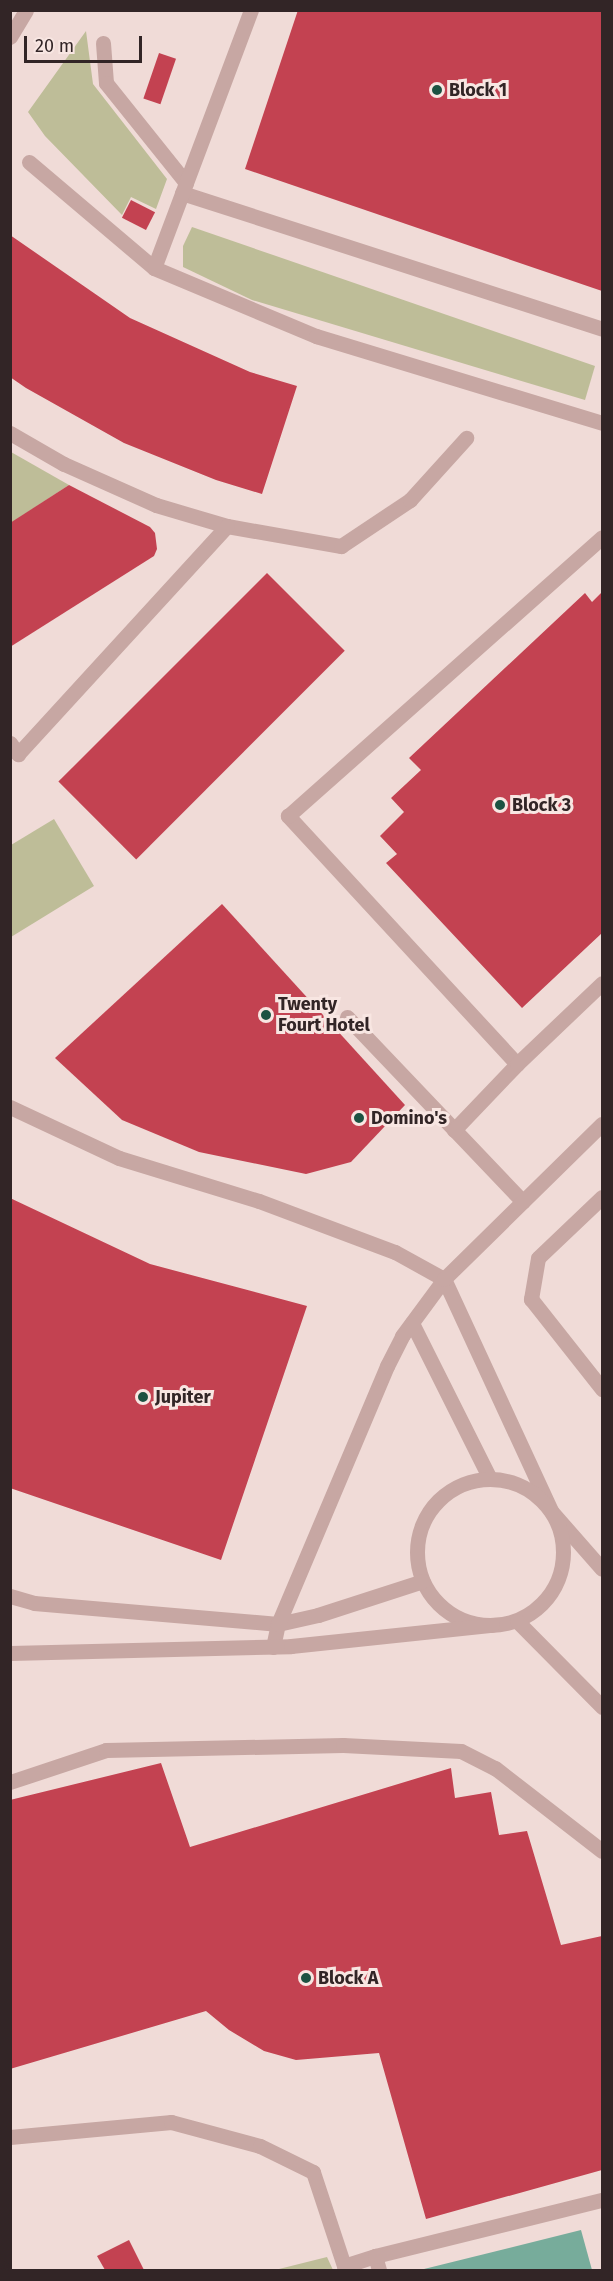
<!DOCTYPE html>
<style>
body{margin:0}
#map{position:relative;width:613px;height:2281px;overflow:hidden;background:#f0dbd7;font-family:"Fira Sans",sans-serif}
div>[style]{position:absolute}
.green>*{inset:0;background:#bebd98}
.water>*{inset:0;background:#77ac9b}
.building>*{inset:0;background:#c34251;transform-origin:0 0}
.lane>*{height:15px;margin:-7.5px;padding:0 7.5px;transform-origin:7.5px;border-radius:7.5px;background:#c7a7a3}
.lane>.ring{margin:-7.5px;padding:0;box-sizing:content-box;background:none;border:15px solid #c7a7a3;border-radius:50%}
.dots>*{width:16px;height:16px;translate:-50% -50%;box-sizing:border-box;border:3px solid #f8e6e2;border-radius:50%}
span{translate:-50% -50%;white-space:nowrap;text-align:center;line-height:1.15;-webkit-text-stroke:6px #f8e6e2;paint-order:stroke}
.poi-label{font-size:18px;color:#322526;font-weight:700}
.left{translate:0 -50%;text-align:left}
.frame{position:absolute;inset:0;border:12px solid #322526;pointer-events:none}
.scale{position:absolute;left:24px;top:36px;width:118px;height:27px;box-sizing:border-box;border:3px solid #322526;border-top:0;padding-left:8px;font-size:18px;line-height:21px;white-space:nowrap;color:#322526;-webkit-text-stroke:4px #f8e6e2;paint-order:stroke}
</style>
<div id="map">
<div class="green">
<div style="clip-path:polygon(86px 31px,93px 84px,167px 179px,156px 209px,131px 197px,122px 215px,45px 136px,28px 112px)"></div>
<div style="clip-path:polygon(192px 227px,595px 366px,585px 400px,252px 300px,183px 267px,183px 246px)"></div>
<div style="clip-path:polygon(11px 452px,69px 485px,11px 523px)"></div>
<div style="clip-path:polygon(54px 819px,94px 886px,11px 937px,11px 845px)"></div>
<div style="clip-path:polygon(327px 2257px,333px 2270px,275px 2270px)"></div>
</div>
<div class="water">
<div style="clip-path:polygon(581px 2230px,592px 2270px,420px 2270px)"></div>
</div>
<div class="building">
<div style="clip-path:polygon(298px 10px,602px 10px,602px 291px,245px 169px)"></div>
<div style="left:159px;top:53px;width:18px;height:48px;rotate:19deg"></div>
<div style="left:131px;top:200px;width:27px;height:20px;rotate:27deg"></div>
<div style="clip-path:polygon(10px 235px,130px 318px,250px 372px,297px 386px,262px 494px,216px 480px,124px 443px,26px 388px,10px 377px)"></div>
<div style="clip-path:polygon(69px 485px,150px 527px,155px 533px,157px 549px,154px 556px,10px 647px,10px 523px)"></div>
<div style="left:267px;top:573px;width:110px;height:295px;rotate:45deg"></div>
<div style="clip-path:polygon(602px 592px,602px 933px,522px 1008px,386px 863px,397px 854px,380px 836px,404px 812px,391px 798px,421px 770px,409px 758px,585px 593px,592px 602px)"></div>
<div style="clip-path:polygon(222px 904px,405px 1105px,351px 1162px,306px 1174px,199px 1152px,122px 1120px,55px 1058px)"></div>
<div style="clip-path:polygon(10px 1198px,150px 1264px,307px 1306px,221px 1560px,10px 1488px)"></div>
<div style="clip-path:polygon(161px 1763px,190px 1847px,451px 1768px,455px 1798px,491px 1792px,499px 1835px,527px 1831px,561px 1945px,602px 1936px,602px 2170px,426px 2219px,379px 2053px,296px 2060px,264px 2051px,229px 2030px,206px 2011px,10px 2069px,10px 1800px)"></div>
<div style="clip-path:polygon(129px 2240px,144px 2270px,105px 2270px,97px 2256px)"></div>
</div>
<div class="lane">
<div style="left:10px;top:37px;width:31px;rotate:-59deg"></div>
<div style="left:103px;top:43px;width:40px;rotate:85.7deg"></div>
<div style="left:106px;top:83px;width:128px;rotate:51.3deg"></div>
<div style="left:29px;top:162px;width:164px;rotate:40.3deg"></div>
<div style="left:154px;top:268px;width:176px;rotate:22.8deg"></div>
<div style="left:316px;top:336px;width:299px;rotate:16.9deg"></div>
<div style="left:182px;top:193px;width:441px;rotate:17.9deg"></div>
<div style="left:154px;top:268px;width:276px;rotate:-69.4deg"></div>
<div style="left:10px;top:433px;width:62px;rotate:29.9deg"></div>
<div style="left:64px;top:464px;width:101px;rotate:24deg"></div>
<div style="left:156px;top:505px;width:74px;rotate:16.5deg"></div>
<div style="left:227px;top:526px;width:116px;rotate:10deg"></div>
<div style="left:341px;top:546px;width:83px;rotate:-33.7deg"></div>
<div style="left:410px;top:500px;width:84px;rotate:-47.9deg"></div>
<div style="left:10px;top:743px;width:14px;rotate:54deg"></div>
<div style="left:18px;top:754px;width:309px;rotate:-47.5deg"></div>
<div style="left:347px;top:1017px;width:255px;rotate:46.4deg"></div>
<div style="left:517px;top:1064px;width:338px;rotate:-132.7deg"></div>
<div style="left:288px;top:816px;width:420px;rotate:-41.6deg"></div>
<div style="left:10px;top:1107px;width:120px;rotate:25.1deg"></div>
<div style="left:119px;top:1158px;width:146px;rotate:17.1deg"></div>
<div style="left:259px;top:1201px;width:145px;rotate:20.6deg"></div>
<div style="left:395px;top:1252px;width:56px;rotate:28.9deg"></div>
<div style="left:444px;top:1279px;width:255px;rotate:65.2deg"></div>
<div style="left:551px;top:1511px;width:77px;rotate:48.7deg"></div>
<div style="left:454px;top:1130px;width:91px;rotate:-46.3deg"></div>
<div style="left:517px;top:1064px;width:117px;rotate:-43.6deg"></div>
<div style="left:602px;top:1197px;width:88px;rotate:136.4deg"></div>
<div style="left:538px;top:1258px;width:42px;rotate:99.7deg"></div>
<div style="left:531px;top:1299px;width:115px;rotate:51.7deg"></div>
<div style="left:412px;top:1323px;width:174px;rotate:63.4deg"></div>
<div class="ring" style="left:417px;top:1479px;width:131px;height:131px"></div>
<div style="left:10px;top:1596px;width:25px;rotate:16deg"></div>
<div style="left:34px;top:1603px;width:245px;rotate:4.9deg"></div>
<div style="left:278px;top:1624px;width:41px;rotate:-12.7deg"></div>
<div style="left:318px;top:1615px;width:110px;rotate:-17.9deg"></div>
<div style="left:517px;top:1621px;width:121px;rotate:45.3deg"></div>
<div style="left:273px;top:1647px;width:24px;rotate:-78deg"></div>
<div style="left:278px;top:1624px;width:280px;rotate:-67.1deg"></div>
<div style="left:387px;top:1366px;width:34px;rotate:-63deg"></div>
<div style="left:402px;top:1336px;width:71px;rotate:-53.6deg"></div>
<div style="left:444px;top:1279px;width:221px;rotate:-44.5deg"></div>
<div style="left:10px;top:1653px;width:281px;rotate:-1.4deg"></div>
<div style="left:291px;top:1646px;width:202px;rotate:-6deg"></div>
<div style="left:10px;top:1782px;width:101px;rotate:-18.4deg"></div>
<div style="left:106px;top:1750px;width:237px;rotate:-1.2deg"></div>
<div style="left:343px;top:1745px;width:118px;rotate:2.9deg"></div>
<div style="left:461px;top:1751px;width:38px;rotate:27deg"></div>
<div style="left:495px;top:1768px;width:135px;rotate:37.8deg"></div>
<div style="left:10px;top:2137px;width:162px;rotate:-5.3deg"></div>
<div style="left:171px;top:2122px;width:92px;rotate:15.1deg"></div>
<div style="left:260px;top:2146px;width:59px;rotate:26.1deg"></div>
<div style="left:313px;top:2172px;width:99px;rotate:71.7deg"></div>
<div style="left:344px;top:2266px;width:33px;rotate:-18deg"></div>
<div style="left:375px;top:2256px;width:15px;rotate:74deg"></div>
<div style="left:375px;top:2256px;width:234px;rotate:-13.9deg"></div>
</div>
<div class="dots">
<div style="left:437px;top:90px;background:#1c5242"></div>
<div style="left:500px;top:805px;background:#1c5242"></div>
<div style="left:266px;top:1015px;background:#1c5242"></div>
<div style="left:359px;top:1118px;background:#1c5242"></div>
<div style="left:143px;top:1397px;background:#1c5242"></div>
<div style="left:306px;top:1978px;background:#1c5242"></div>
</div>
<div class="poi-label">
<span class="left" style="left:449px;top:90px">Block 1</span>
<span class="left" style="left:512px;top:805px">Block 3</span>
<span class="left" style="left:278px;top:1015px">Twenty<br>Fourt Hotel</span>
<span class="left" style="left:371px;top:1118px">Domino's</span>
<span class="left" style="left:155px;top:1397px">Jupiter</span>
<span class="left" style="left:318px;top:1978px">Block A</span>
</div>
<div class="frame"></div>
<div class="scale">20 m</div>
</div>
